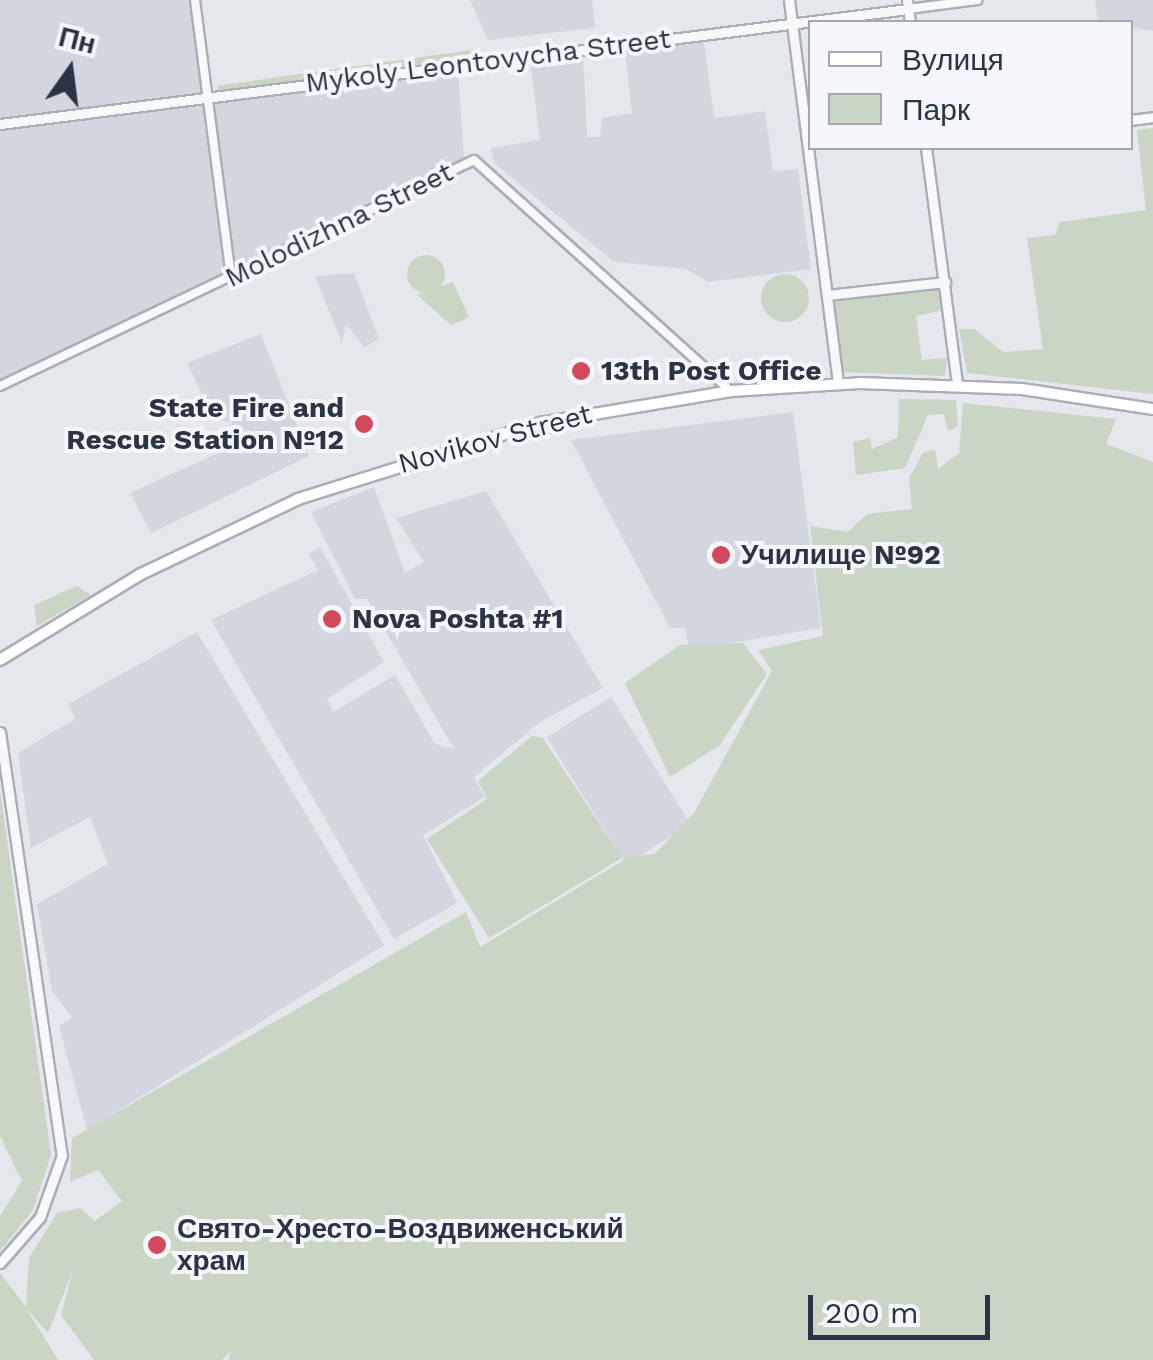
<!DOCTYPE html>
<meta charset="utf-8">
<style>
body{margin:0}
#map{position:relative;width:1153px;height:1360px;overflow:hidden;background:#e4e7ec;font-family:"Work Sans",sans-serif}
div>[style]{position:absolute}
.built>*{inset:0;background:#d2d6de;transform-origin:0 0}
.green>*{inset:0;background:#c9d6c5;transform-origin:0 0}
.round{border-radius:50%}
.roads{filter:drop-shadow(2px 0 #a9aeb7) drop-shadow(-2px 0 #a9aeb7) drop-shadow(0 2px #a9aeb7) drop-shadow(0 -2px #a9aeb7)}
.minor>*{height:8px;margin:-4px;padding:0 4px;transform-origin:4px;border-radius:4px;background:#f7f8fa}
.tertiary>*{height:9px;margin:-4.5px;padding:0 4.5px;transform-origin:4.5px;border-radius:4.5px;background:#f7f8fa}
.secondary>*{height:10px;margin:-5px;padding:0 5px;transform-origin:5px;border-radius:5px;background:#fff}
.dots>*{width:28px;height:28px;translate:-50% -50%;box-sizing:border-box;border:5px solid #f4f6f9;border-radius:50%}
span{translate:-50% -50%;white-space:nowrap;text-align:center;line-height:1.15;-webkit-text-stroke:8px #f4f6f9;paint-order:stroke}
.street-label{font-size:28px;color:#2b3445}
.poi-label{font-size:28px;color:#2b3445;font-weight:700}
.left{translate:0 -50%;text-align:left}
.right{translate:-100% -50%;text-align:right}
.legend{position:absolute;left:808px;top:20px;width:325px;height:130px;box-sizing:border-box;background:#f4f6f9;border:2px solid #a4a8b1;margin:0;padding:12px 18px;list-style:none;font-size:30px;color:#2b3445}
.legend li{display:flex;align-items:center;gap:20px;height:50px}
.legend b{width:50px;border:2px solid #a4a8b1}
.north{position:absolute;left:20px;top:20px;width:100px;height:100px;-webkit-text-stroke:8px #f4f6f9;paint-order:stroke;rotate:14deg;font-size:28px;font-weight:700;line-height:40px;text-align:center;color:#2b3445}
.north::after{content:'';display:block;margin:auto;width:35px;height:45px;background:#2b3445;clip-path:polygon(50% 0,100% 100%,50% 72%,0 100%)}
.scale{position:absolute;left:808px;top:1295px;width:182px;height:45px;box-sizing:border-box;border:5px solid #2b3445;border-top:0;padding-left:12px;font-size:30px;line-height:35px;white-space:nowrap;color:#2b3445;-webkit-text-stroke:8px #f4f6f9;paint-order:stroke}
</style>
<div id="map">
<div class="built">
<div style="clip-path:polygon(0 0,191px 0,203px 94px,0 121px)"></div>
<div style="clip-path:polygon(470px 0,592px 0,595px 28px,488px 40px)"></div>
<div style="clip-path:polygon(1095px 0,1153px 0,1153px 31px,1098px 22px)"></div>
<div style="clip-path:polygon(704px 42px,714px 118px,765px 111px,773px 171px,798px 169px,811px 269px,708px 282px,686px 269px,614px 262px,494px 163px,491px 148px,540px 140px,530px 61px,583px 54px,587px 137px,600px 137px,602px 118px,632px 113px,625px 53px)"></div>
<div style="clip-path:polygon(458px 69px,464px 158px,235px 270px,212px 101px)"></div>
<div style="clip-path:polygon(205px 103px,228px 274px,0 390px,0 130px)"></div>
<div style="clip-path:polygon(354px 273px,379px 339px,364px 347px,346px 324px,342px 343px,315px 276px)"></div>
<div style="clip-path:polygon(261px 334px,309px 456px,151px 533px,130px 493px,238px 444px,222px 430px,233px 423px,214px 419px,187px 363px)"></div>
<div style="clip-path:polygon(793px 412px,821px 628px,689px 650px,685px 628px,670px 628px,571px 440px)"></div>
<div style="clip-path:polygon(374px 487px,405px 573px,424px 562px,396px 518px,486px 491px,603px 688px,540px 722px,474px 777px,485px 797px,423px 835px,457px 903px,394px 939px,211px 620px,318px 570px,309px 554px,320px 547px,384px 662px,327px 699px,333px 712px,395px 675px,435px 744px,454px 749px,367px 599px,355px 599px,311px 512px)"></div>
<div style="clip-path:polygon(197px 632px,384px 945px,87px 1130px,59px 1026px,72px 1018px,52px 991px,37px 904px,108px 864px,90px 817px,31px 848px,18px 753px,75px 719px,68px 704px)"></div>
<div style="left:611px;top:697px;width:150px;height:76px;rotate:58deg"></div>
</div>
<div class="green">
<div style="left:479px;top:49px;width:7px;height:264px;rotate:82deg"></div>
<div style="clip-path:polygon(1153px 128px,1153px 394px,967px 373px,959px 329px,974px 329px,1003px 352px,1043px 349px,1027px 238px,1055px 235px,1060px 222px,1146px 210px,1137px 130px)"></div>
<div class="round" style="left:407px;top:255px;width:38px;height:38px"></div>
<div class="round" style="left:761px;top:274px;width:48px;height:48px"></div>
<div style="clip-path:polygon(453px 282px,469px 317px,451px 325px,417px 295px)"></div>
<div style="clip-path:polygon(937px 288px,943px 310px,916px 316px,922px 360px,947px 358px,945px 376px,841px 372px,834px 300px)"></div>
<div style="clip-path:polygon(899px 399px,956px 400px,958px 426px,948px 431px,944px 414px,928px 415px,905px 468px,856px 475px,853px 442px,870px 438px,872px 449px,898px 437px)"></div>
<div style="clip-path:polygon(963px 403px,1116px 419px,1106px 444px,1153px 462px,1153px 1360px,229px 1360px,230px 1351px,222px 1360px,94px 1360px,61px 1315px,73px 1270px,48px 1333px,26px 1308px,58px 1360px,0 1360px,0 1273px,26px 1307px,29px 1258px,57px 1213px,80px 1208px,95px 1221px,122px 1201px,98px 1170px,70px 1182px,72px 1138px,466px 912px,480px 947px,629px 857px,655px 854px,694px 813px,772px 671px,758px 650px,823px 636px,810px 526px,848px 532px,867px 514px,912px 509px,909px 478px,923px 453px,935px 450px,938px 469px,959px 453px)"></div>
<div style="clip-path:polygon(77px 586px,91px 595px,37px 626px,34px 605px)"></div>
<div style="clip-path:polygon(743px 643px,767px 674px,720px 745px,670px 777px,625px 683px,680px 645px)"></div>
<div style="clip-path:polygon(532px 736px,543px 738px,622px 858px,489px 938px,427px 839px,487px 799px,478px 781px)"></div>
<div style="clip-path:polygon(0 790px,51px 1155px,33px 1210px,0 1251px,0 1216px,22px 1181px,0 1136px)"></div>
</div>
<div class="roads">
<div class="minor">
<div style="left:195px;top:0;width:280px;rotate:82.6deg"></div>
<div style="left:908px;top:9px;width:70px;rotate:-7.4deg"></div>
<div style="left:0;top:386px;width:525px;rotate:-25.49deg"></div>
<div style="left:474px;top:160px;width:346px;rotate:42deg"></div>
</div>
<div class="tertiary">
<div style="left:789px;top:0;width:387px;rotate:82.7deg"></div>
<div style="left:907px;top:0;width:22px;rotate:82deg"></div>
<div style="left:1130px;top:120px;width:23px;rotate:-7deg"></div>
<div style="left:0;top:124px;width:915px;rotate:-7.22deg"></div>
<div style="left:926px;top:148px;width:238px;rotate:82.5deg"></div>
<div style="left:827px;top:295px;width:119px;rotate:-6.3deg"></div>
<div style="left:0;top:732px;width:428px;rotate:81.7deg"></div>
<div style="left:62px;top:1155px;width:66px;rotate:109.5deg"></div>
<div style="left:40px;top:1217px;width:61px;rotate:131deg"></div>
</div>
<div class="secondary">
<div style="left:0;top:660px;width:165px;rotate:-31.4deg"></div>
<div style="left:141px;top:574px;width:174px;rotate:-25.5deg"></div>
<div style="left:298px;top:499px;width:254px;rotate:-17.4deg"></div>
<div style="left:540px;top:423px;width:194px;rotate:-9.5deg"></div>
<div style="left:731px;top:391px;width:129px;rotate:-3.5deg"></div>
<div style="left:860px;top:383px;width:162px;rotate:2.1deg"></div>
<div style="left:1022px;top:389px;width:133px;rotate:8.7deg"></div>
</div>
</div>
<div class="dots">
<div style="left:581px;top:371px;background:#d1495b"></div>
<div style="left:364px;top:424px;background:#d1495b"></div>
<div style="left:721px;top:555px;background:#d1495b"></div>
<div style="left:332px;top:619px;background:#d1495b"></div>
<div style="left:157px;top:1245px;background:#d1495b"></div>
</div>
<div class="street-label">
<span style="left:488px;top:61px;rotate:-7deg">Mykoly Leontovycha Street</span>
<span style="left:339px;top:225px;rotate:-26deg">Molodizhna Street</span>
<span style="left:495px;top:439px;rotate:-15deg">Novikov Street</span>
</div>
<div class="poi-label">
<span class="left" style="left:601px;top:371px">13th Post Office</span>
<span class="right" style="left:344px;top:424px">State Fire and<br>Rescue Station №12</span>
<span class="left" style="left:741px;top:555px">Училище №92</span>
<span class="left" style="left:352px;top:619px">Nova Poshta #1</span>
<span class="left" style="left:177px;top:1245px">Свято-Хресто-Воздвиженський<br>храм</span>
</div>
<ul class="legend">
<li><b style="height:12px;background:#fff"></b>Вулиця</li>
<li><b style="height:28px;background:#c9d6c5"></b>Парк</li>
</ul>
<div class="north">Пн</div>
<div class="scale">200 m</div>
</div>
